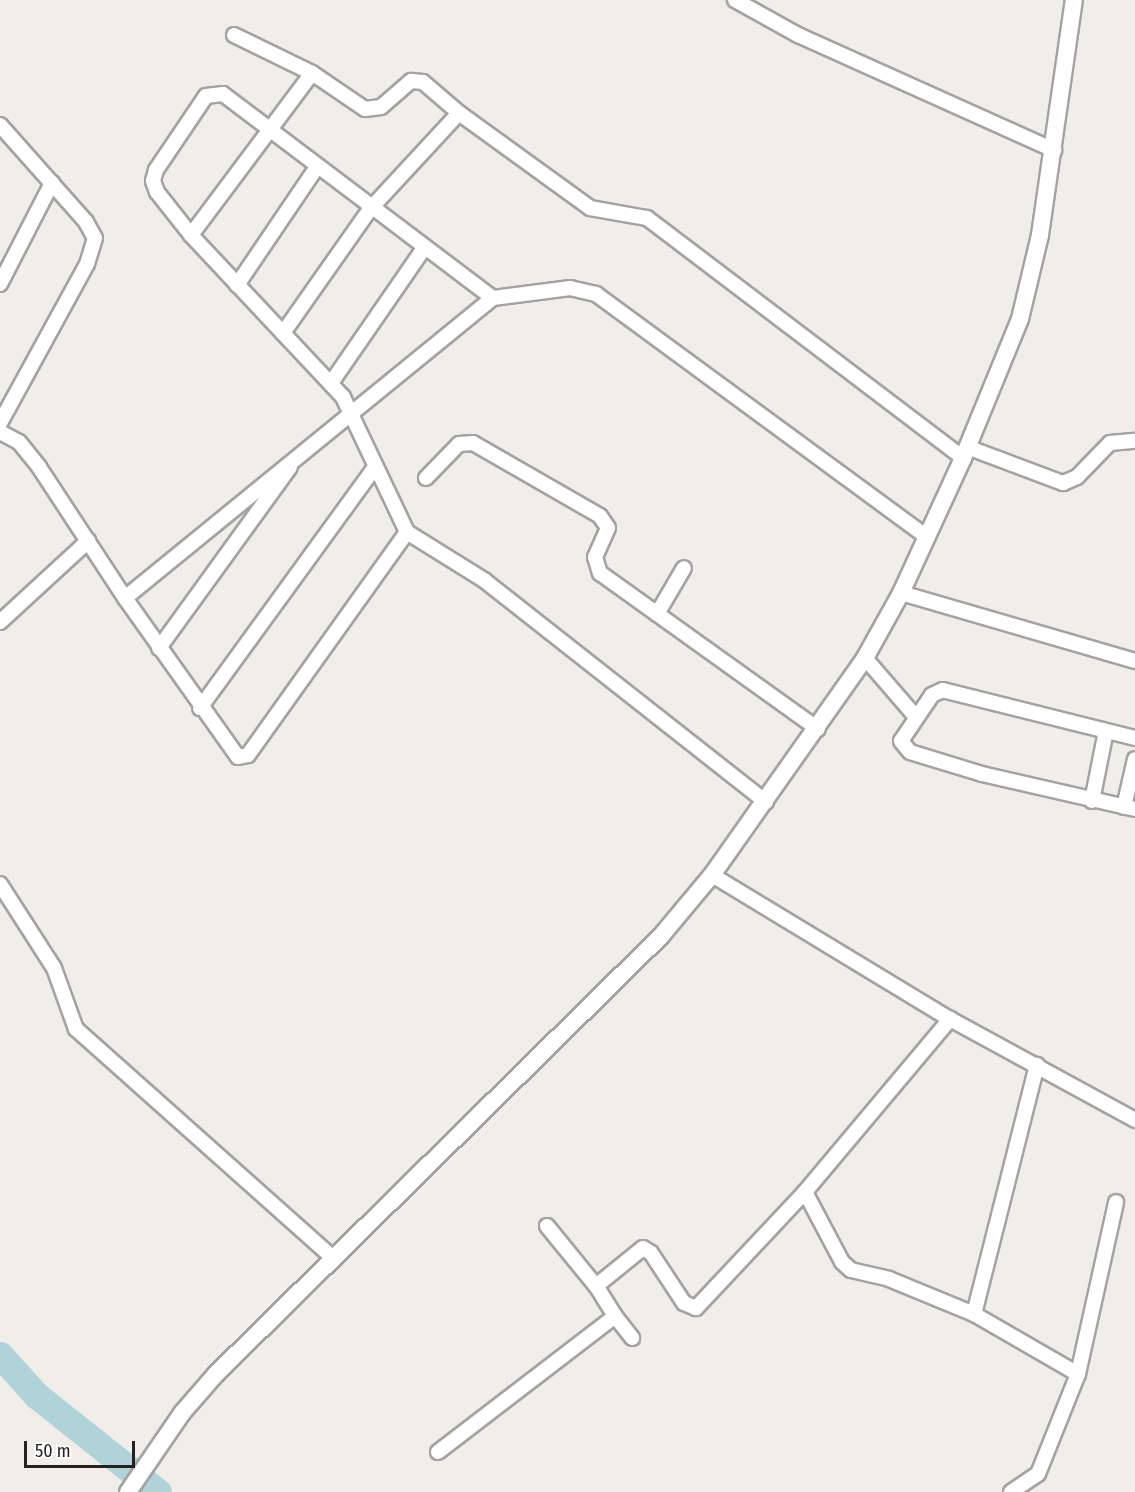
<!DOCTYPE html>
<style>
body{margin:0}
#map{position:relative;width:1135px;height:1492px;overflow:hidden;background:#f1eeea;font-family:"Fira Sans Condensed",sans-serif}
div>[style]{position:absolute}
.river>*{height:27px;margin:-13.5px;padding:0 13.5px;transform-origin:13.5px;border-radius:13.5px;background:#b0d2d9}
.roads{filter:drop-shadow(2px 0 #a3a3a3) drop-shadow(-2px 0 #a3a3a3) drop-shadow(0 2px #a3a3a3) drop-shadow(0 -2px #a3a3a3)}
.minor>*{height:14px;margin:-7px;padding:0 7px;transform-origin:7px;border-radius:7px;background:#fff}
.tertiary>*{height:16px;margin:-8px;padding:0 8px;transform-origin:8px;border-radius:8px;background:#fff}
span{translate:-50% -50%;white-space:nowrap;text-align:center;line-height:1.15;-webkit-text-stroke:6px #fff;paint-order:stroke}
.scale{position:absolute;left:24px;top:1441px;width:111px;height:27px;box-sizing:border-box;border:3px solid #222;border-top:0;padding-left:8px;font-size:18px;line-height:21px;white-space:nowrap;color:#222;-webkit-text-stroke:4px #fff;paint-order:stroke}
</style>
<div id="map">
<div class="river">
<div style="left:0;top:1355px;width:54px;rotate:48deg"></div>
<div style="left:36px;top:1395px;width:156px;rotate:38.5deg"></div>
</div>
<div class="roads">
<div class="minor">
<div style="left:735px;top:0;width:72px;rotate:29.1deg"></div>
<div style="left:798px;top:35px;width:281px;rotate:24.2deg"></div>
<div style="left:234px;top:35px;width:87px;rotate:26deg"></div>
<div style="left:312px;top:73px;width:64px;rotate:34.2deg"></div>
<div style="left:365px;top:109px;width:16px;rotate:-7deg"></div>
<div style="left:381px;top:107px;width:40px;rotate:-41deg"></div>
<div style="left:411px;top:81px;width:12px;rotate:5deg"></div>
<div style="left:423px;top:82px;width:48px;rotate:40.7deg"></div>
<div style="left:459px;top:113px;width:162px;rotate:35.9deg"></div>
<div style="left:590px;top:208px;width:58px;rotate:10deg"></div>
<div style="left:647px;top:218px;width:397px;rotate:37.2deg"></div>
<div style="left:0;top:125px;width:130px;rotate:48.4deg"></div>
<div style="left:86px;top:222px;width:18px;rotate:61deg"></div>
<div style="left:95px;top:238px;width:27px;rotate:107deg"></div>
<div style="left:87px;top:264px;width:181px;rotate:118.7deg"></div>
<div style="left:191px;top:235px;width:202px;rotate:-53.2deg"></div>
<div style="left:0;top:284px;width:114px;rotate:-62.8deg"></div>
<div style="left:237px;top:285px;width:143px;rotate:-55.9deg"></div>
<div style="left:283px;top:333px;width:153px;rotate:-54.9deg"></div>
<div style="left:371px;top:208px;width:129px;rotate:-47.2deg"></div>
<div style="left:331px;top:383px;width:164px;rotate:-55.4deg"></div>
<div style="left:0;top:432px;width:21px;rotate:28deg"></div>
<div style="left:19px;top:442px;width:32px;rotate:51deg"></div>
<div style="left:39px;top:467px;width:157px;rotate:56.7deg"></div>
<div style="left:125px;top:598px;width:195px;rotate:54.6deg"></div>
<div style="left:238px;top:757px;width:10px;rotate:-11deg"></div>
<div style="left:248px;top:755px;width:274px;rotate:-54.5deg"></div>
<div style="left:967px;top:447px;width:103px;rotate:20.6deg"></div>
<div style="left:1063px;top:483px;width:15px;rotate:-23deg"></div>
<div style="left:1077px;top:477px;width:47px;rotate:-45.9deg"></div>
<div style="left:1110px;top:443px;width:25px;rotate:-5deg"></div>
<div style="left:426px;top:478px;width:47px;rotate:-45.9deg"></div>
<div style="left:459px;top:444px;width:14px;rotate:-4deg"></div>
<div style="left:473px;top:443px;width:146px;rotate:29.9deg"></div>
<div style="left:600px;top:516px;width:14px;rotate:56deg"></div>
<div style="left:608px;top:528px;width:32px;rotate:114deg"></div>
<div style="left:595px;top:557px;width:17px;rotate:73deg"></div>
<div style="left:600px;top:573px;width:268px;rotate:35.6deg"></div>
<div style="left:901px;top:593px;width:244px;rotate:16.2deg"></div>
<div style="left:125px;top:598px;width:475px;rotate:-39.2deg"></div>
<div style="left:657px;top:614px;width:53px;rotate:-59.6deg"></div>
<div style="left:0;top:622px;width:120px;rotate:-42.6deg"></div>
<div style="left:159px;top:648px;width:223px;rotate:-54.1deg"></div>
<div style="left:865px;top:658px;width:78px;rotate:49.2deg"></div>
<div style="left:200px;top:708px;width:298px;rotate:-54deg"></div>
<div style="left:1135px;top:738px;width:198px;rotate:-166deg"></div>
<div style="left:943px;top:690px;width:12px;rotate:156deg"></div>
<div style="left:932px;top:695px;width:55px;rotate:124deg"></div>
<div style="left:901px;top:741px;width:14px;rotate:51deg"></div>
<div style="left:910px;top:752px;width:75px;rotate:17deg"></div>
<div style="left:982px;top:774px;width:157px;rotate:12.9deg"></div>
<div style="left:1092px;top:801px;width:71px;rotate:-78.7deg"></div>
<div style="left:766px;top:802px;width:359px;rotate:-141.8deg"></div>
<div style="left:484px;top:580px;width:91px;rotate:-148.1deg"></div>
<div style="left:407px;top:532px;width:149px;rotate:-115.4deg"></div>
<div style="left:343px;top:397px;width:222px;rotate:-133.2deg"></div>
<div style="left:191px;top:235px;width:55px;rotate:-128.3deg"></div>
<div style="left:157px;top:192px;width:12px;rotate:-110deg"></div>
<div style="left:153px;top:181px;width:11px;rotate:-75deg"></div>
<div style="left:156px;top:170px;width:89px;rotate:-56deg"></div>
<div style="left:206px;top:96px;width:17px;rotate:-7deg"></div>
<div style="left:223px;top:94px;width:338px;rotate:37.1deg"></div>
<div style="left:493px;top:298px;width:78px;rotate:-7.4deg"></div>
<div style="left:570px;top:288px;width:27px;rotate:13deg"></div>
<div style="left:596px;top:294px;width:411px;rotate:36.3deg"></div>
<div style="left:1124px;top:807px;width:49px;rotate:-77.1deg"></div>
<div style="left:712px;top:875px;width:278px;rotate:31.2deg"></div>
<div style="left:950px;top:1019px;width:211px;rotate:28.6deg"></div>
<div style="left:0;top:884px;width:100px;rotate:57.3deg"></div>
<div style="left:54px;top:968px;width:65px;rotate:70.2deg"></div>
<div style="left:76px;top:1029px;width:346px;rotate:41.7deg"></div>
<div style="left:805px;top:1192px;width:79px;rotate:62.1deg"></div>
<div style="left:842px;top:1262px;width:12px;rotate:42deg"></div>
<div style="left:851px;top:1270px;width:39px;rotate:13deg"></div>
<div style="left:889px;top:1279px;width:92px;rotate:22.4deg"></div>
<div style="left:974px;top:1314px;width:120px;rotate:30deg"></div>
<div style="left:547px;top:1226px;width:77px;rotate:50.8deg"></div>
<div style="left:974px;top:1314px;width:257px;rotate:-75.8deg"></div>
<div style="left:615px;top:1316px;width:28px;rotate:52deg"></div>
<div style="left:438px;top:1452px;width:223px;rotate:-37.5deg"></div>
<div style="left:615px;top:1316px;width:36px;rotate:-122deg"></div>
<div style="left:596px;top:1286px;width:60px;rotate:-39deg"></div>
<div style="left:643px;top:1248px;width:9px;rotate:32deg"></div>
<div style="left:651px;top:1253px;width:60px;rotate:56.6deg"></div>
<div style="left:684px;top:1303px;width:13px;rotate:23deg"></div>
<div style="left:696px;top:1308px;width:159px;rotate:-46.8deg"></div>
<div style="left:805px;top:1192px;width:226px;rotate:-50deg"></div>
<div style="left:1011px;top:1492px;width:32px;rotate:-34deg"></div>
<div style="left:1038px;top:1474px;width:108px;rotate:-68.2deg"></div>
<div style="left:1078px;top:1374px;width:176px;rotate:-77.5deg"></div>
</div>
<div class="tertiary">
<div style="left:128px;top:1492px;width:96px;rotate:-55.6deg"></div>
<div style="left:182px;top:1413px;width:52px;rotate:-48.9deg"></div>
<div style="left:216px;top:1374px;width:624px;rotate:-44.55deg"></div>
<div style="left:661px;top:936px;width:80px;rotate:-50.1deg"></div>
<div style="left:712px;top:875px;width:266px;rotate:-54.8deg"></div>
<div style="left:865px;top:658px;width:74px;rotate:-61deg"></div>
<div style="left:901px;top:593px;width:149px;rotate:-65.3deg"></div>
<div style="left:963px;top:458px;width:150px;rotate:-67.7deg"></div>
<div style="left:1020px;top:319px;width:86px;rotate:-76.6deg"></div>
<div style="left:1040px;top:235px;width:237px;rotate:-81.8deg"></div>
</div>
</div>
<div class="scale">50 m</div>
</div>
